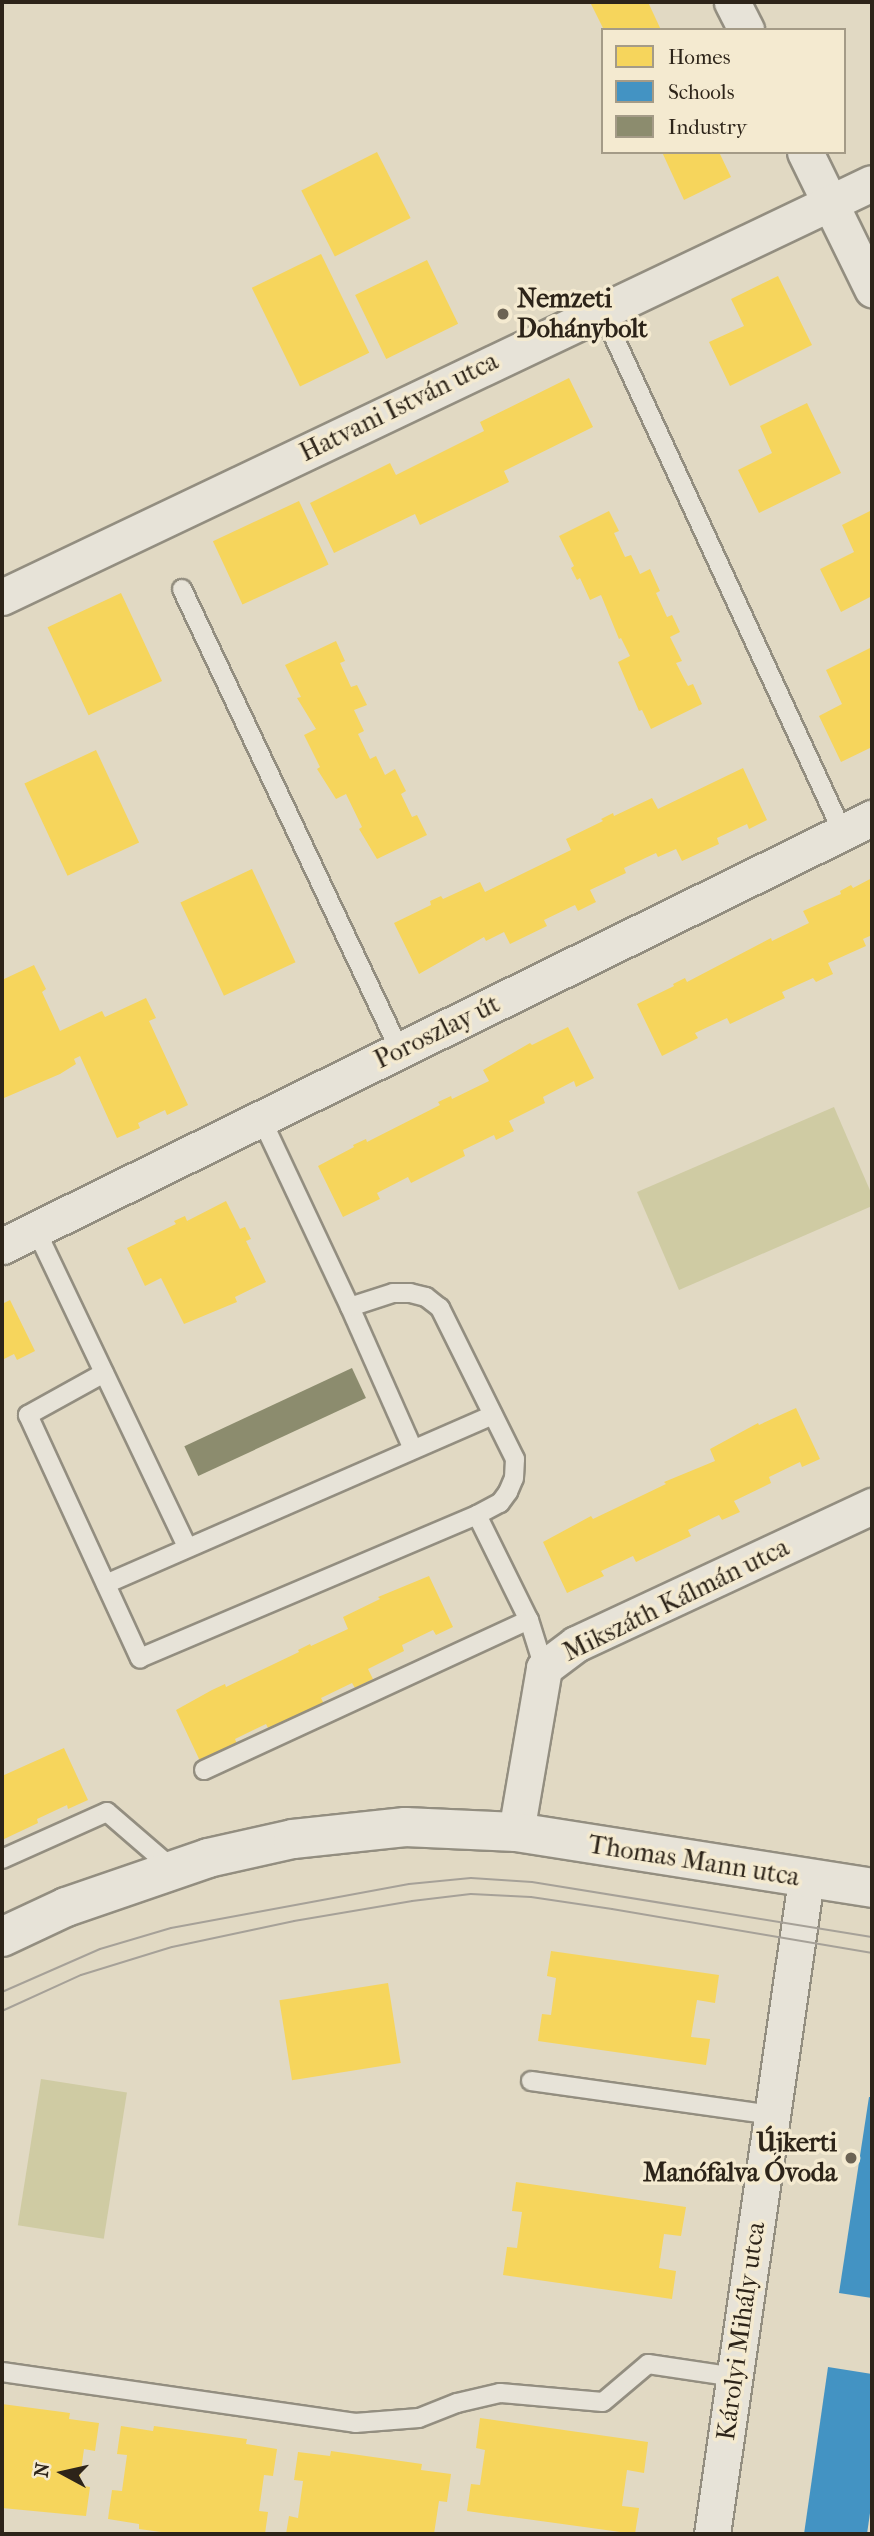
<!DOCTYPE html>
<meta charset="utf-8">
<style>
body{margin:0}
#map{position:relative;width:874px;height:2536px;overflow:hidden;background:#e1d9c3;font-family:"IM FELL French Canon",serif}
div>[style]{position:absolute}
.green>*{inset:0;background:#cfcba3;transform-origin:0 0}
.homes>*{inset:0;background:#f6d55c;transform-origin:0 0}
.schools>*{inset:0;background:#4393c3}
.industry>*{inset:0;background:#8c8c6e;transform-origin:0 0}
.roads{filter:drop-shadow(2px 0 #938e80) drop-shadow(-2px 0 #938e80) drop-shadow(0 2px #938e80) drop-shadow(0 -2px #938e80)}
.lane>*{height:18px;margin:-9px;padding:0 9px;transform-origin:9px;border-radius:9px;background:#e7e3d8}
.street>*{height:35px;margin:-17.5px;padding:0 17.5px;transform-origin:17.5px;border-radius:17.5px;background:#e7e3d8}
.secondary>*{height:38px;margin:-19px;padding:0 19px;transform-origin:19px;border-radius:19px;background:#e7e3d8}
.tram>*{height:2px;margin:-1px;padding:0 1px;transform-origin:1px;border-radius:1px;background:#a6a198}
.dots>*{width:19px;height:19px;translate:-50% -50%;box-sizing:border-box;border:4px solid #f4ead0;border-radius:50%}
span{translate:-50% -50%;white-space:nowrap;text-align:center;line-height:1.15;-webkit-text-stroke:7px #f4ead0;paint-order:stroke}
.poi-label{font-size:26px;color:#2d2419;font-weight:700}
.left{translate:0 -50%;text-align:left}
.right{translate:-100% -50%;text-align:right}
.street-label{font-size:26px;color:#2d2419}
.frame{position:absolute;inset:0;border:4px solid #2d2419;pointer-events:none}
.legend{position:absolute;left:601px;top:28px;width:245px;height:126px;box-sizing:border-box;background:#f4ead0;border:2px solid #a49b87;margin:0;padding:9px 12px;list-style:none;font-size:21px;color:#2d2419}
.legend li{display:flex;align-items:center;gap:14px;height:35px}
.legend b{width:35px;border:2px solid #a49b87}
.north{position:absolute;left:28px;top:2438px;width:70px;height:70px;-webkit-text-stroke:5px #f4ead0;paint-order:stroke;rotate:278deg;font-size:19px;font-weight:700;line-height:28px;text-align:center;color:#2d2419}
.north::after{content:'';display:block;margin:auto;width:24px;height:32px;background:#2d2419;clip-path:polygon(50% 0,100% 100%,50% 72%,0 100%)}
</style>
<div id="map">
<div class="green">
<div style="clip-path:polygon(834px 1107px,872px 1195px,872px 1206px,679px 1290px,637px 1192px)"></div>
<div style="left:41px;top:2079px;width:87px;height:148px;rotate:9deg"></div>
</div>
<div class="homes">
<div style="clip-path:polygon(590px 2px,648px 2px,661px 30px,604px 30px)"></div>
<div style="left:377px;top:152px;width:74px;height:85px;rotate:63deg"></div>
<div style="clip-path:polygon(662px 152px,719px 152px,731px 177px,684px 200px)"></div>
<div style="left:321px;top:254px;width:110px;height:77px;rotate:64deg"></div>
<div style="left:427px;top:260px;width:71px;height:80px;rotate:64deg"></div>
<div style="clip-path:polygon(778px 276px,812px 345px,730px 386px,709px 342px,744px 326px,731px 299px)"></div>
<div style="clip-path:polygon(569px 378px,593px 427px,504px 471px,509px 482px,420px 525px,415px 514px,334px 553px,310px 503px,390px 463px,396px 475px,484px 431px,480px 422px)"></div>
<div style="clip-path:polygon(807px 403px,841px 473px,759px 513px,738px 470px,772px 453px,760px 426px)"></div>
<div style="left:299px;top:501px;width:70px;height:95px;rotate:65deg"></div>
<div style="clip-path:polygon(872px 510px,872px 596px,841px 612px,820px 569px,854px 552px,842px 525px)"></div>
<div style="clip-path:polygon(609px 511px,619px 531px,614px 533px,625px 557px,631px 555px,640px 574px,650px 569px,660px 591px,656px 593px,667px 617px,672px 615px,680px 632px,670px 637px,682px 661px,676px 663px,688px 686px,693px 684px,702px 704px,651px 729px,642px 710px,639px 711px,618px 662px,630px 656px,621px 638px,619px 639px,601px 595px,590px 600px,580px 578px,577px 580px,571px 568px,574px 566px,559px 536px)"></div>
<div style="left:121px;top:593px;width:97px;height:81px;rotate:65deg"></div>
<div style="clip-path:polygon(336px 641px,345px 661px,340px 663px,351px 687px,357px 685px,367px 705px,354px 710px,364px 731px,358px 734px,370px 759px,376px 756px,385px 775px,395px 769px,406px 791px,401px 794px,412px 817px,417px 815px,427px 835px,377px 859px,359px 829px,362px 827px,346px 794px,336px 799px,317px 769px,320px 767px,304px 735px,316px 729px,297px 698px,301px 697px,285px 665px)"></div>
<div style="clip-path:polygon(872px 647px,872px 747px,841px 762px,819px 716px,842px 704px,826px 670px)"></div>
<div style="left:96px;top:750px;width:102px;height:79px;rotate:65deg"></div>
<div style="clip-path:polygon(743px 768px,767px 820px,749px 829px,747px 824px,717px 838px,719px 844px,682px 861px,676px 849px,658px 857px,656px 853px,624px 868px,626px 873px,590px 890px,596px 902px,578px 911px,575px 905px,544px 920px,547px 926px,510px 944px,504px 932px,486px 941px,484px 937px,419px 974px,394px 923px,431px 905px,430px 901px,441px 896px,443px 899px,480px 882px,485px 892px,571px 850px,566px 839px,603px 821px,601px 819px,613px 813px,614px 816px,652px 798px,658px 809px)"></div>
<div style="left:252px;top:869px;width:103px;height:79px;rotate:65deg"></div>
<div style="clip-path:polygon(872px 878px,872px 935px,863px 939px,866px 946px,828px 963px,833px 974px,816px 982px,813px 978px,782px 992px,785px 998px,730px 1024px,727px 1018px,695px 1033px,698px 1038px,662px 1056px,637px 1004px,674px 986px,673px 984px,685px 978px,687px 982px,771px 938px,772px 941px,809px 923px,803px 911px,841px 894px,840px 891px,851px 885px,853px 888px)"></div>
<div style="clip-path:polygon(34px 965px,46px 989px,42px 992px,60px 1031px,102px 1011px,105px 1017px,146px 998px,156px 1018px,149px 1021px,188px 1105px,167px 1115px,165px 1110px,138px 1123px,140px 1128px,117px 1138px,80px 1056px,74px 1059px,76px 1064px,60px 1074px,4px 1098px,2px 980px)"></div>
<div style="clip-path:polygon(568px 1027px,594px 1078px,576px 1087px,574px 1081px,543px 1097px,545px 1103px,509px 1121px,514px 1131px,496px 1140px,494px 1135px,463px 1150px,465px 1156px,411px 1183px,408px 1177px,377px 1193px,380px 1199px,343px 1217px,318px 1166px,354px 1147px,353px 1145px,366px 1139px,367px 1142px,440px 1105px,438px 1102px,451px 1096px,452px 1099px,489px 1081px,483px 1070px,530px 1043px,532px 1045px)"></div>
<div style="clip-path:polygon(226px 1201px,240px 1229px,245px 1227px,251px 1239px,246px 1241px,266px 1282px,235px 1297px,237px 1302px,184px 1324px,161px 1278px,145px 1286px,127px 1248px,176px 1224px,174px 1221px,185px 1216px,187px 1221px)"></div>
<div style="clip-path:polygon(10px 1300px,35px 1351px,17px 1360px,14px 1354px,2px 1360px,2px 1304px)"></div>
<div style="clip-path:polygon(796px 1408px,820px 1459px,802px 1467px,800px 1462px,769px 1477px,771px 1483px,734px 1501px,740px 1512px,722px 1520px,719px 1515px,688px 1530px,691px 1536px,636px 1562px,633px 1556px,601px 1571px,604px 1576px,567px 1593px,543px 1542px,591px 1516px,593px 1519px,666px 1484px,664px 1482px,715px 1461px,710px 1449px,758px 1423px,759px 1425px)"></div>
<div style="clip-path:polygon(429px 1576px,453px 1627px,436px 1635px,433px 1630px,402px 1645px,404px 1651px,368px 1669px,373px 1679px,355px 1688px,352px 1683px,321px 1698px,324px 1704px,269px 1730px,266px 1724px,235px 1739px,237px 1744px,200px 1761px,176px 1710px,212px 1690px,225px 1684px,226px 1687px,299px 1652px,298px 1650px,310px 1644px,311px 1646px,348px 1629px,343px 1617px,380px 1599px,378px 1597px)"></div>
<div style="clip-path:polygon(64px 1748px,88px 1800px,68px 1809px,67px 1805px,37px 1819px,38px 1823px,2px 1840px,2px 1776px)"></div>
<div style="clip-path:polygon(551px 1951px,719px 1975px,715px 2003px,697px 2000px,691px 2037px,710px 2039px,706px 2065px,538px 2041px,542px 2014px,551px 2015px,556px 1978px,547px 1976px)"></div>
<div style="left:388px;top:1983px;width:81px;height:110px;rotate:81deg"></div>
<div style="clip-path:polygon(516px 2182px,686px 2207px,681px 2236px,664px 2234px,659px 2268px,676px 2271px,672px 2299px,503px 2275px,507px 2247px,517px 2248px,522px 2212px,512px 2211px)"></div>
<div style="clip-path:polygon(2px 2404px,70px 2413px,69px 2419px,99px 2423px,95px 2451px,84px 2449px,79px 2485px,90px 2487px,86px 2516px,2px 2508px)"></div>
<div style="clip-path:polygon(480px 2418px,648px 2442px,644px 2473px,627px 2470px,622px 2506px,639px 2508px,635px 2534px,467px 2511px,471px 2484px,480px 2485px,485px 2450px,476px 2448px)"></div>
<div style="clip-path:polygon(121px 2426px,153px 2431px,154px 2426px,247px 2439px,246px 2444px,277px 2449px,273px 2476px,264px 2475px,259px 2511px,268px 2512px,265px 2534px,176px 2534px,139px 2529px,139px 2524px,108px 2519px,112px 2490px,122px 2491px,127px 2455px,117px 2454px)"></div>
<div style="clip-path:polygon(331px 2451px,422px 2464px,421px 2470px,451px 2474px,447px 2502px,439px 2501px,434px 2534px,286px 2534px,289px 2516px,298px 2518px,303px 2481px,294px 2480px,298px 2452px,330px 2456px)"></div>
</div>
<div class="schools">
<div style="clip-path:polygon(869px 2097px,872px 2097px,872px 2298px,839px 2293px)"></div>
<div style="clip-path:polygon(828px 2367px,872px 2374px,872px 2499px,867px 2534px,804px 2534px)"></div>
</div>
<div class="industry">
<div style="left:352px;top:1368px;width:33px;height:185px;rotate:65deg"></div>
</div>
<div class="roads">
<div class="lane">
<div style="left:601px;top:309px;width:577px;rotate:65.21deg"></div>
<div style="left:182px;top:589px;width:511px;rotate:64.74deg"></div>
<div style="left:261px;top:1118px;width:209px;rotate:64.8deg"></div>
<div style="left:350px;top:1307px;width:155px;rotate:66.1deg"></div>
<div style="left:36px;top:1230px;width:351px;rotate:64.5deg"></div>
<div style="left:104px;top:1373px;width:87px;rotate:151.1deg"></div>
<div style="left:28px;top:1415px;width:268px;rotate:65.3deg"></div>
<div style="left:140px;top:1658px;width:366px;rotate:-23deg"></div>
<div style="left:477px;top:1515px;width:26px;rotate:-28deg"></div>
<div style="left:500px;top:1503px;width:14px;rotate:-54deg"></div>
<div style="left:508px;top:1492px;width:15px;rotate:-67deg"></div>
<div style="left:514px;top:1478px;width:19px;rotate:-87deg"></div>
<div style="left:515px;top:1459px;width:169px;rotate:-116.4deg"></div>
<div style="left:440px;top:1308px;width:18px;rotate:-142deg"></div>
<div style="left:426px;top:1297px;width:16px;rotate:-166deg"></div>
<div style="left:410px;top:1293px;width:17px;rotate:180deg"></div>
<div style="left:393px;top:1293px;width:45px;rotate:162deg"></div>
<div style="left:477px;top:1515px;width:117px;rotate:63.7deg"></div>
<div style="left:529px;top:1620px;width:50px;rotate:72.6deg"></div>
<div style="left:106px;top:1584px;width:422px;rotate:-23.6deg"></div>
<div style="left:204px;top:1770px;width:358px;rotate:-24.8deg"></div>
<div style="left:2px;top:1859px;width:115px;rotate:-24.1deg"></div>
<div style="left:107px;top:1812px;width:87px;rotate:40.8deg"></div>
<div style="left:531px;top:2081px;width:243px;rotate:8deg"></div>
<div style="left:2px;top:2372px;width:357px;rotate:8.2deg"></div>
<div style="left:355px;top:2423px;width:64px;rotate:-4.5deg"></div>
<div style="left:419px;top:2418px;width:41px;rotate:-21.5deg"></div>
<div style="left:457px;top:2403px;width:44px;rotate:-13.1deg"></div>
<div style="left:500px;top:2393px;width:103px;rotate:5deg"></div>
<div style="left:603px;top:2402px;width:59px;rotate:-40.2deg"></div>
<div style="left:648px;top:2364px;width:88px;rotate:8.5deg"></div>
</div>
<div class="street">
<div style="left:732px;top:2px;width:31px;rotate:63deg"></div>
<div style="left:805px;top:152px;width:153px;rotate:63.9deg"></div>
<div style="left:2px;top:597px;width:963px;rotate:-25.45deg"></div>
<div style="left:2px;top:1246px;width:970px;rotate:-26.2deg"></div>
<div style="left:516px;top:1832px;width:166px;rotate:-80.3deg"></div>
<div style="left:544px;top:1668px;width:40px;rotate:-37deg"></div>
<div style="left:576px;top:1644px;width:327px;rotate:-25deg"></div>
<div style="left:712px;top:2534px;width:662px;rotate:-81.83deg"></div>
</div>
<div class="secondary">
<div style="left:2px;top:1937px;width:71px;rotate:-25.1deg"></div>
<div style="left:66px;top:1907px;width:150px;rotate:-19deg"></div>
<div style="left:208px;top:1858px;width:87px;rotate:-12.6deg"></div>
<div style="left:293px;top:1839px;width:113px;rotate:-6.1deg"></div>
<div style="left:405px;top:1827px;width:111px;rotate:2.6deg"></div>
<div style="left:516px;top:1832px;width:360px;rotate:8.9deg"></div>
</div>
</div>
<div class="tram">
<div style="left:2px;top:1992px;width:107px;rotate:-23.7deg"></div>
<div style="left:100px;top:1949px;width:74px;rotate:-16.5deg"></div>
<div style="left:171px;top:1928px;width:242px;rotate:-10.5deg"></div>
<div style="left:409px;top:1884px;width:62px;rotate:-5.5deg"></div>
<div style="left:471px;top:1878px;width:61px;rotate:3.8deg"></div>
<div style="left:532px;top:1882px;width:344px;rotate:9.2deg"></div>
<div style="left:2px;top:2011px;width:87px;rotate:-24.5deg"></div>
<div style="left:81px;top:1975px;width:95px;rotate:-17.1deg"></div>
<div style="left:172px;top:1947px;width:125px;rotate:-12deg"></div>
<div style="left:294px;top:1921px;width:120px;rotate:-9.6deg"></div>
<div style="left:412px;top:1901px;width:59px;rotate:-6.8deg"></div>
<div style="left:471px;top:1894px;width:60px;rotate:2.9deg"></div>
<div style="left:531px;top:1897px;width:82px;rotate:8.4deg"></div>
<div style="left:612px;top:1909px;width:264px;rotate:9.6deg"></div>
</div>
<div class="dots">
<div style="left:503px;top:314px;background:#6c6354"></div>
<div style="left:851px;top:2158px;background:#6c6354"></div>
</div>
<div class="poi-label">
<span class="left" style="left:517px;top:314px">Nemzeti<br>Dohánybolt</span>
<span class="right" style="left:837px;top:2158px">Újkerti<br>Manófalva Óvoda</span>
</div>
<div class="street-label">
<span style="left:399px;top:407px;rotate:-26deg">Hatvani István utca</span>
<span style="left:437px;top:1032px;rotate:-26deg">Poroszlay út</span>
<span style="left:676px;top:1600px;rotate:-26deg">Mikszáth Kálmán utca</span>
<span style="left:694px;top:1861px;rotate:9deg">Thomas Mann utca</span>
<span style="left:741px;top:2331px;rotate:-82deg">Károlyi Mihály utca</span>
</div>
<div class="frame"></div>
<ul class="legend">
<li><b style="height:19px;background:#f6d55c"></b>Homes</li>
<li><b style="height:19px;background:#4393c3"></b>Schools</li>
<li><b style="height:19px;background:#8c8c6e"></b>Industry</li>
</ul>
<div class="north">N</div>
</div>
